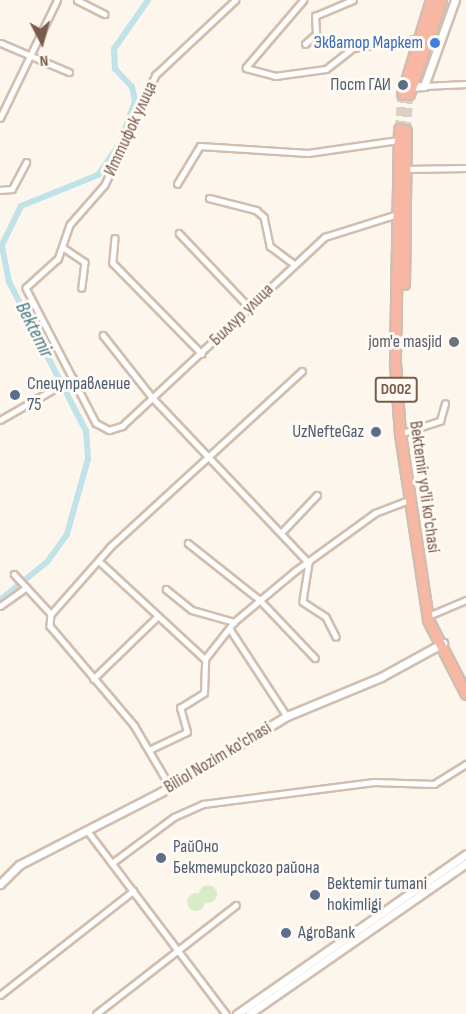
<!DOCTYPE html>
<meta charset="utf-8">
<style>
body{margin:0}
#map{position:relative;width:466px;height:1014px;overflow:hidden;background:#fdf6ec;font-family:"Sofia Sans Condensed",sans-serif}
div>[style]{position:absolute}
.green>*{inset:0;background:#d8ecc9}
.round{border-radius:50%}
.canal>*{height:6px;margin:-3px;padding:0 3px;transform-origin:3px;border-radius:3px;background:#bfe3e8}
.highway-tunnel>*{height:9px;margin-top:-4.5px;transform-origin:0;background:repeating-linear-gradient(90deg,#dcd0c4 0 9px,transparent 0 13.5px)}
.roads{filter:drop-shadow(2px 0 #d1beb0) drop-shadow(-2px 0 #d1beb0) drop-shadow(0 2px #d1beb0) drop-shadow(0 -2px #d1beb0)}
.street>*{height:4.5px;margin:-2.25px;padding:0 2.25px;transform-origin:2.25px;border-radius:2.25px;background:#fff}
.secondary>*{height:7px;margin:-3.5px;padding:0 3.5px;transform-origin:3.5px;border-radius:3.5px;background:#fff}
.highway>*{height:9px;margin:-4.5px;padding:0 4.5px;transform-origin:4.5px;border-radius:4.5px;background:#f7b7a3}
.dots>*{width:16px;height:16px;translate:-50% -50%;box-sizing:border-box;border:3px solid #fffaf3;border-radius:50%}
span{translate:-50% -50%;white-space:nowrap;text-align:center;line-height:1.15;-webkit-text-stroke:6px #fffaf3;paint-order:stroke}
.shield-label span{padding:2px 4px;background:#fffaf3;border:2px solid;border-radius:4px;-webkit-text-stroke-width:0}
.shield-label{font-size:16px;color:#7a5c4d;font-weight:700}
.shop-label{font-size:18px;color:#366cbe}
.right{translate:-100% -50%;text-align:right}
.service-label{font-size:18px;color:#4e5e75}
.left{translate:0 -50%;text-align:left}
.street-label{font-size:18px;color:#7a5c4d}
.worship-label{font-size:18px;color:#5b616d}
.water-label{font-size:20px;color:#437c86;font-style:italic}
.north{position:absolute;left:12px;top:12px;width:60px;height:60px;-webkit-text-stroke:4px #fffaf3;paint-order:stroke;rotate:174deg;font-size:16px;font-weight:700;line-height:24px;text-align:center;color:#7a5c4d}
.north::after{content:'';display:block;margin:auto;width:21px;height:27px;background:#7a5c4d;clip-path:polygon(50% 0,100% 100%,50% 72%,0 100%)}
</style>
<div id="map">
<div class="green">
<div class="round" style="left:199px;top:885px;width:18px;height:18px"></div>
<div class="round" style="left:187px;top:893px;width:18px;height:18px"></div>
</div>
<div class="canal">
<div style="left:0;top:600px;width:60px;rotate:-39deg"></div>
<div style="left:47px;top:562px;width:34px;rotate:-54deg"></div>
<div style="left:67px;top:534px;width:78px;rotate:-74.4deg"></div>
<div style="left:88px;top:459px;width:28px;rotate:-94deg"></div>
<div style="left:86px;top:431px;width:168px;rotate:-117.3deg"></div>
<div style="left:9px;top:282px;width:38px;rotate:-101deg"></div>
<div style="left:2px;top:245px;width:43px;rotate:-64deg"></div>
<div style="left:21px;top:206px;width:83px;rotate:-21.9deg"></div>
<div style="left:98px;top:175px;width:38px;rotate:-55deg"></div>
<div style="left:120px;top:144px;width:46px;rotate:-70.8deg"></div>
<div style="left:135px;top:101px;width:14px;rotate:-102deg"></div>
<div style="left:132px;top:87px;width:25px;rotate:-133deg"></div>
<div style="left:115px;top:69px;width:20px;rotate:-93deg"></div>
<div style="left:114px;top:49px;width:60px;rotate:-55.2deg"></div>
</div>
<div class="highway-tunnel">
<div style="left:399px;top:129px;width:35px;rotate:-85deg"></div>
<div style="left:406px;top:130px;width:36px;rotate:-85deg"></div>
</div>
<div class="roads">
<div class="street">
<div style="left:77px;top:0;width:31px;rotate:27deg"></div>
<div style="left:236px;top:0;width:110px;rotate:136.8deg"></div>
<div style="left:156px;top:75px;width:121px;rotate:114.9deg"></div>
<div style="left:105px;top:185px;width:53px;rotate:131.2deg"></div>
<div style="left:70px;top:225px;width:36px;rotate:109deg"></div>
<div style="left:58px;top:259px;width:43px;rotate:137.8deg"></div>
<div style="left:26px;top:288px;width:152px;rotate:62.6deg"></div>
<div style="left:96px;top:423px;width:15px;rotate:28deg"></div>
<div style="left:109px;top:430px;width:14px;rotate:-17deg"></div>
<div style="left:122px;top:426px;width:277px;rotate:-43deg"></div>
<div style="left:325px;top:237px;width:77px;rotate:-17.5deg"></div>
<div style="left:304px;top:0;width:89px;rotate:130.5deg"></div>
<div style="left:246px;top:68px;width:30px;rotate:15deg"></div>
<div style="left:275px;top:76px;width:51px;rotate:-7.8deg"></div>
<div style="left:326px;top:69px;width:34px;rotate:-38deg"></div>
<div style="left:353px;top:48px;width:64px;rotate:-8.1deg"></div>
<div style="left:1px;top:43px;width:74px;rotate:23.1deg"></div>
<div style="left:305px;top:44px;width:15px;rotate:-42deg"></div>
<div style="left:316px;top:34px;width:18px;rotate:-93deg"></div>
<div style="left:315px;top:16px;width:41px;rotate:-22.8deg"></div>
<div style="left:424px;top:86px;width:42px;rotate:-2.7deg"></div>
<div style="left:0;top:118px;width:131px;rotate:-64.2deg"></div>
<div style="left:406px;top:169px;width:60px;rotate:-1deg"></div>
<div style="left:177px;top:184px;width:44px;rotate:-58.8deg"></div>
<div style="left:200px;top:146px;width:108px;rotate:3.7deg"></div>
<div style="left:308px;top:153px;width:91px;rotate:-8.2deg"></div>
<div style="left:0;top:190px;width:12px;rotate:-5deg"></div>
<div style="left:12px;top:189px;width:30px;rotate:-62deg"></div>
<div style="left:209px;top:198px;width:49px;rotate:14.3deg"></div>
<div style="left:256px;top:210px;width:11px;rotate:41deg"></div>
<div style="left:264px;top:217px;width:30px;rotate:78deg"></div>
<div style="left:270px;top:246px;width:30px;rotate:37deg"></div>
<div style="left:179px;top:233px;width:103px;rotate:46.6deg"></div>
<div style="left:115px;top:238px;width:25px;rotate:95deg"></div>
<div style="left:113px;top:263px;width:127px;rotate:45.6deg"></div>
<div style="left:64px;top:248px;width:25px;rotate:34deg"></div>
<div style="left:85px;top:262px;width:26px;rotate:97deg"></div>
<div style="left:103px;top:335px;width:79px;rotate:51.7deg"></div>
<div style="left:152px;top:397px;width:228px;rotate:46.6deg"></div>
<div style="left:309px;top:563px;width:39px;rotate:99deg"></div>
<div style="left:303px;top:602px;width:27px;rotate:33deg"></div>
<div style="left:326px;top:617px;width:22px;rotate:63deg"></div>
<div style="left:0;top:420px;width:84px;rotate:-29.9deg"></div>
<div style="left:406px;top:432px;width:36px;rotate:-18deg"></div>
<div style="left:440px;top:421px;width:18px;rotate:-74deg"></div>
<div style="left:281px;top:533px;width:52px;rotate:-46.5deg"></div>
<div style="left:188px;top:543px;width:92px;rotate:38.4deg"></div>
<div style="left:260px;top:600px;width:80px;rotate:46.5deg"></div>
<div style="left:99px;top:561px;width:144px;rotate:42.8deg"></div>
<div style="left:14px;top:574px;width:54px;rotate:47.2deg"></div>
<div style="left:51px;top:614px;width:12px;rotate:95deg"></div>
<div style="left:50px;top:626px;width:130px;rotate:49.7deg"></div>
<div style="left:134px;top:725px;width:71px;rotate:59.5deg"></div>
<div style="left:166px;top:589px;width:33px;rotate:39deg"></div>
<div style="left:192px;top:610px;width:44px;rotate:15.9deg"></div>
<div style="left:0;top:606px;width:32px;rotate:-35deg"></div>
<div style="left:51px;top:614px;width:89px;rotate:-48.6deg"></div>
<div style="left:110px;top:547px;width:260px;rotate:-42.5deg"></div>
<div style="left:433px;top:614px;width:36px;rotate:-23deg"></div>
<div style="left:230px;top:629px;width:104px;rotate:56.8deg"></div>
<div style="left:205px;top:659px;width:47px;rotate:-51.9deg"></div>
<div style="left:234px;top:622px;width:80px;rotate:-39.9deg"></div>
<div style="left:295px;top:571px;width:99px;rotate:-35.9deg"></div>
<div style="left:375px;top:513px;width:36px;rotate:-21deg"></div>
<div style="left:93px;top:679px;width:89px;rotate:-44.1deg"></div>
<div style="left:149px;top:750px;width:42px;rotate:-25.3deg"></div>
<div style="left:187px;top:732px;width:25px;rotate:-106deg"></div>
<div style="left:180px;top:708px;width:28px;rotate:-32deg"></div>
<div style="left:204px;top:693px;width:34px;rotate:-88deg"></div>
<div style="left:87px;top:830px;width:231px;rotate:52.9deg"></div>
<div style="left:112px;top:863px;width:77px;rotate:-36.6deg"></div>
<div style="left:174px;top:817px;width:32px;rotate:-24deg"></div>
<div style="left:203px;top:804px;width:172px;rotate:-7.3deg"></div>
<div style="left:374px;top:782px;width:60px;rotate:1.9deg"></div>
<div style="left:434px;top:784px;width:38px;rotate:-32deg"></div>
<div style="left:0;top:995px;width:169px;rotate:-38deg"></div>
<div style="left:96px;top:1014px;width:177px;rotate:-37.9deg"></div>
</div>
<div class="secondary">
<div style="left:411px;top:87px;width:13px;rotate:-4deg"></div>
<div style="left:424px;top:86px;width:91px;rotate:-70.2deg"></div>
<div style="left:0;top:884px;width:27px;rotate:-45deg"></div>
<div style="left:19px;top:865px;width:160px;rotate:-27.2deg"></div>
<div style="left:161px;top:792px;width:147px;rotate:-31.1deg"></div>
<div style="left:287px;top:716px;width:102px;rotate:-22.5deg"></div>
<div style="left:381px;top:677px;width:71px;rotate:-28.7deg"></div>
<div style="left:237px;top:1014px;width:279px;rotate:-34.9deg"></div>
<div style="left:249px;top:1014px;width:264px;rotate:-34.8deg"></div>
</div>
<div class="highway">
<div style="left:402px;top:94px;width:98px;rotate:-72.9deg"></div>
<div style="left:409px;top:94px;width:99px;rotate:-71.2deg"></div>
<div style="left:399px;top:129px;width:234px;rotate:91deg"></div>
<div style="left:395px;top:363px;width:71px;rotate:86deg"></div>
<div style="left:400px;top:434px;width:188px;rotate:81.4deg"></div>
<div style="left:428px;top:620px;width:83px;rotate:62.8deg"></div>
<div style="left:404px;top:284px;width:154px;rotate:-89.3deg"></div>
</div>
</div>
<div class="dots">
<div style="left:435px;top:43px;background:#3f7fe0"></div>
<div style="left:403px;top:85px;background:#5c6f8a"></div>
<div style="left:454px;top:342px;background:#6b7280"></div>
<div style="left:15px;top:395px;background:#5c6f8a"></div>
<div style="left:376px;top:432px;background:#5c6f8a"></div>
<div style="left:161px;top:858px;background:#5c6f8a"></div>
<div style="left:315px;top:895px;background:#5c6f8a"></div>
<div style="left:286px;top:933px;background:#5c6f8a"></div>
</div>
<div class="shield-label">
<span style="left:396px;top:390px">D002</span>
</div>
<div class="shop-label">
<span class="right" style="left:423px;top:43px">Экватор Маркет</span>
</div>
<div class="service-label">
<span class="right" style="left:391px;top:85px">Пост ГАИ</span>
<span class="left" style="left:27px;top:395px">Спецуправление<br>75</span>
<span class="right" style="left:364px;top:432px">UzNefteGaz</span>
<span class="left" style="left:173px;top:858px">РайОно<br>Бектемирского района</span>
<span class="left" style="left:327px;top:895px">Bektemir tumani<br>hokimligi</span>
<span class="left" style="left:298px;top:933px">AgroBank</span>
</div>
<div class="street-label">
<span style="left:131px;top:129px;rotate:-65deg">Иттифок улица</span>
<span style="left:242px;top:315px;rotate:-44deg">Биллур улица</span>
<span style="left:424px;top:487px;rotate:82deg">Bektemir yo'li ko'chasi</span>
<span style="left:218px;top:758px;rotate:-31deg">Biliol Nozim ko'chasi</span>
</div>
<div class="worship-label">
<span class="right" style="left:442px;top:342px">jom'e masjid</span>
</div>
<div class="water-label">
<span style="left:34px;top:330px;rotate:63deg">Bektemir</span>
</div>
<div class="north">N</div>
</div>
